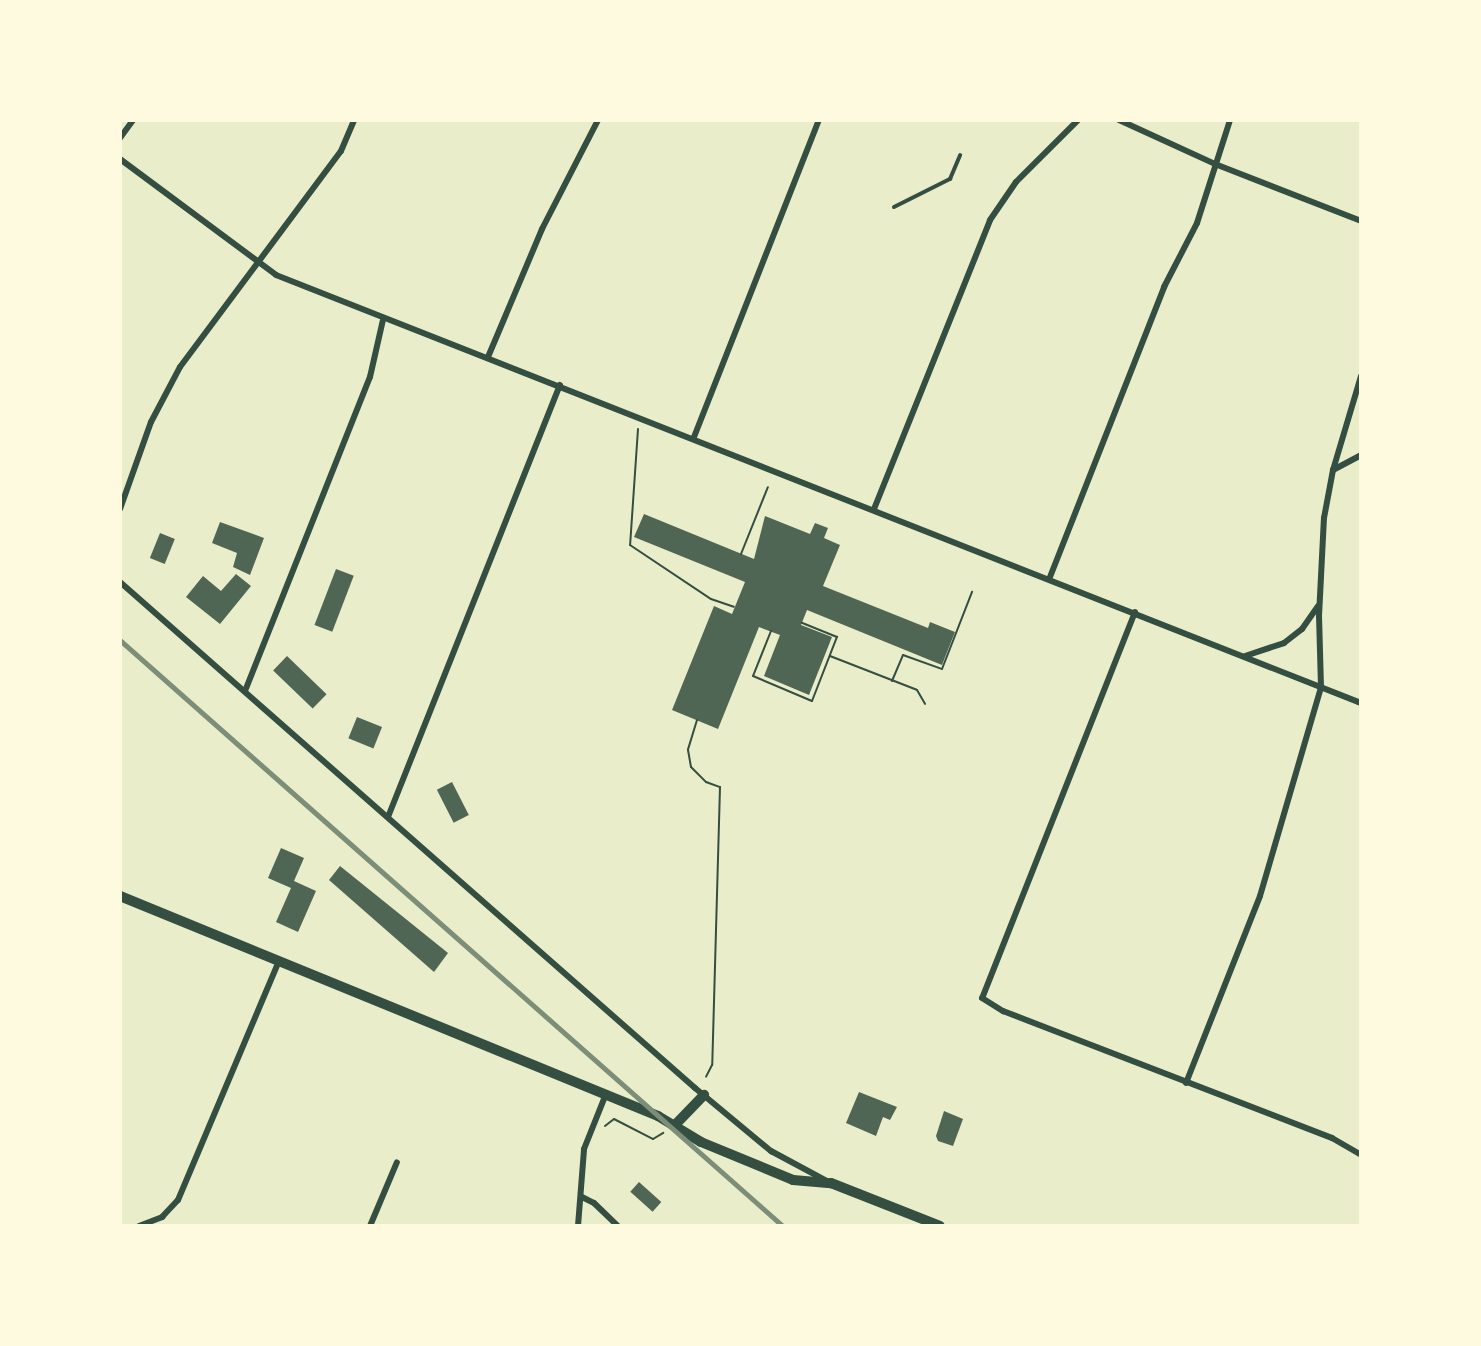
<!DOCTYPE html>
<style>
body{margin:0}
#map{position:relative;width:1481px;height:1346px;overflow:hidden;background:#e9edc9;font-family:Poppins,sans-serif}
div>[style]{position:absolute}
.building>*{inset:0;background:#4f6655;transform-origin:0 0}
.path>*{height:2px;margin:-1px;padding:0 1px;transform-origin:1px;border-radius:1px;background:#344e41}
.service>*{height:4px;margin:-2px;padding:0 2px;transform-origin:2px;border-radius:2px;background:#344e41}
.minor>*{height:6px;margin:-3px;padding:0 3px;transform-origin:3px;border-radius:3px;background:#344e41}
.secondary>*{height:10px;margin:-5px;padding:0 5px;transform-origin:5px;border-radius:5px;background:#344e41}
.rail>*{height:4.5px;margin:-2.25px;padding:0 2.25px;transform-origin:2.25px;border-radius:2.25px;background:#7c8e77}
span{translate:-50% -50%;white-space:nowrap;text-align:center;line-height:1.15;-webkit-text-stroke:6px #fefae0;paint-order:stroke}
.frame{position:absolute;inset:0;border:122px solid #fefae0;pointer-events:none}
</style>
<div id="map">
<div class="building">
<div style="clip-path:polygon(644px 514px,754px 559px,765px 516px,810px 534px,815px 523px,828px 528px,824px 538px,840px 545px,823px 586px,928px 628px,930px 622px,955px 632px,942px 665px,807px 610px,801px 625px,832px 637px,809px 695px,764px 676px,780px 635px,759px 627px,718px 729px,672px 710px,714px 606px,732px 614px,745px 582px,634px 537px)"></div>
<div style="clip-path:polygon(220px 522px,264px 538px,250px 575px,233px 567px,237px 553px,212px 543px)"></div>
<div style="left:160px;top:533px;width:16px;height:27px;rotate:22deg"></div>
<div style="left:336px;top:569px;width:19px;height:60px;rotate:21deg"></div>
<div style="clip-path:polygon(236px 574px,251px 586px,220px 624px,186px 597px,203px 576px,221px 591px)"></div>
<div style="left:287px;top:656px;width:55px;height:20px;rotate:44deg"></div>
<div style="left:357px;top:717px;width:27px;height:23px;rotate:22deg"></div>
<div style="left:452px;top:782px;width:37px;height:17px;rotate:63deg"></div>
<div style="clip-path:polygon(281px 848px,304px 858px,294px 881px,316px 891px,298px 932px,276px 922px,291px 888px,268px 878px)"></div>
<div style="clip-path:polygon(340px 866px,448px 953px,434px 972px,329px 880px)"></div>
<div style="clip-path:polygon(859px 1092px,897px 1107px,890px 1120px,883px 1117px,876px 1136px,846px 1123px)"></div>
<div style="clip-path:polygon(944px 1111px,963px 1119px,953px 1146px,938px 1141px,936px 1136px)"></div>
<div style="left:639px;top:1182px;width:30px;height:13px;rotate:42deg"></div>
</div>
<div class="path">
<div style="left:638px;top:429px;width:116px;rotate:93.9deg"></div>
<div style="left:630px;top:545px;width:97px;rotate:33.7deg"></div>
<div style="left:711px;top:599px;width:24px;rotate:19deg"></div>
<div style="left:741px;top:554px;width:72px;rotate:-68.1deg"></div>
<div style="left:771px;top:631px;width:48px;rotate:111.8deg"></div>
<div style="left:753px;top:676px;width:64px;rotate:23deg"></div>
<div style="left:812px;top:701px;width:69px;rotate:-68.7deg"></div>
<div style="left:837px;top:637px;width:38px;rotate:-158deg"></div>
<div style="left:830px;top:656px;width:93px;rotate:21.3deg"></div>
<div style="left:917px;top:690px;width:16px;rotate:60deg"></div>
<div style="left:892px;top:681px;width:28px;rotate:-67deg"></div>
<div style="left:903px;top:655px;width:41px;rotate:19.7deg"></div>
<div style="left:942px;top:669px;width:83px;rotate:-68.7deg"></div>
<div style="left:697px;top:720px;width:31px;rotate:107deg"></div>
<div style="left:688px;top:750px;width:17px;rotate:80deg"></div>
<div style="left:691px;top:767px;width:21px;rotate:45deg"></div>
<div style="left:706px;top:782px;width:15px;rotate:20deg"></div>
<div style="left:720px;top:787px;width:278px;rotate:91.6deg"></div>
<div style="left:712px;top:1065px;width:13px;rotate:117deg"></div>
<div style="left:605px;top:1126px;width:11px;rotate:-38deg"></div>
<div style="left:614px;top:1119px;width:44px;rotate:27.1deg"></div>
<div style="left:653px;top:1139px;width:12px;rotate:-31deg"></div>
</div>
<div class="service">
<div style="left:894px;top:207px;width:63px;rotate:-26.6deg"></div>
<div style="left:950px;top:179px;width:26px;rotate:-67deg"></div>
</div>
<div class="minor">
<div style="left:1119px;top:120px;width:106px;rotate:24.6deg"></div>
<div style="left:1215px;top:164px;width:157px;rotate:21.3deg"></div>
<div style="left:120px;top:138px;width:22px;rotate:-54deg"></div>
<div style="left:120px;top:159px;width:194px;rotate:36.6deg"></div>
<div style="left:276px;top:275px;width:1166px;rotate:21.53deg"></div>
<div style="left:488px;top:357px;width:139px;rotate:-67.1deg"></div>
<div style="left:542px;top:229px;width:123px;rotate:-62.8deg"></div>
<div style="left:694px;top:437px;width:341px;rotate:-68.5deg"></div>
<div style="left:1333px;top:470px;width:32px;rotate:-28deg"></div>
<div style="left:120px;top:509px;width:92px;rotate:-70.4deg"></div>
<div style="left:151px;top:422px;width:62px;rotate:-62.2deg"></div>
<div style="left:180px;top:367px;width:269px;rotate:-53.3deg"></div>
<div style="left:341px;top:151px;width:34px;rotate:-67deg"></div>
<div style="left:874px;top:509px;width:311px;rotate:-68.1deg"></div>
<div style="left:990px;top:220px;width:46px;rotate:-55.6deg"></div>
<div style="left:1016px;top:182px;width:88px;rotate:-45deg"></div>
<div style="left:1050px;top:577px;width:312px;rotate:-68.5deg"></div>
<div style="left:1164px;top:287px;width:72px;rotate:-62.7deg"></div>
<div style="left:1197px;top:223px;width:108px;rotate:-72.2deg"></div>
<div style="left:120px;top:582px;width:766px;rotate:41.35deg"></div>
<div style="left:695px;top:1088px;width:99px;rotate:39.7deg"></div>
<div style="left:771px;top:1151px;width:61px;rotate:28.2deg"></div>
<div style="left:1135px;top:612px;width:415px;rotate:111.6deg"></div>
<div style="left:982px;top:998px;width:25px;rotate:32deg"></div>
<div style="left:1003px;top:1011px;width:353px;rotate:21.1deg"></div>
<div style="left:1332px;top:1138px;width:34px;rotate:30deg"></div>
<div style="left:1245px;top:656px;width:41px;rotate:-18.4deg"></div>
<div style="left:1284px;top:643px;width:23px;rotate:-38deg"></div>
<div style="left:1302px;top:629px;width:28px;rotate:-55deg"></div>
<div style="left:245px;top:691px;width:338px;rotate:-68.3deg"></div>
<div style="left:370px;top:377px;width:58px;rotate:-77.2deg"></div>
<div style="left:388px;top:817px;width:465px;rotate:-68.3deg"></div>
<div style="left:1186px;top:1083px;width:201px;rotate:-68.4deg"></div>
<div style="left:1260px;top:896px;width:218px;rotate:-73.7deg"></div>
<div style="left:1321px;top:687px;width:71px;rotate:-91.6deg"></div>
<div style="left:1319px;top:616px;width:98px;rotate:-87.1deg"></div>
<div style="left:1324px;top:518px;width:49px;rotate:-79.4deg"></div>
<div style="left:1333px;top:470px;width:98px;rotate:-73.4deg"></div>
<div style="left:582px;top:1197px;width:13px;rotate:27deg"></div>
<div style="left:594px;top:1203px;width:33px;rotate:44deg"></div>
<div style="left:139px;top:1226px;width:25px;rotate:-21deg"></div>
<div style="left:162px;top:1217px;width:23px;rotate:-47deg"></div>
<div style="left:178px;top:1200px;width:259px;rotate:-67.1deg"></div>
<div style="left:370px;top:1226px;width:69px;rotate:-67.1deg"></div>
<div style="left:578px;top:1226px;width:77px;rotate:-85.5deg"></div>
<div style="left:584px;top:1149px;width:59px;rotate:-68.2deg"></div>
</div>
<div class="secondary">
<div style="left:120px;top:896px;width:581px;rotate:22.24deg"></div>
<div style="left:658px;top:1116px;width:50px;rotate:31.2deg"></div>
<div style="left:701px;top:1142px;width:100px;rotate:22.4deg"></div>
<div style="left:793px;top:1180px;width:38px;rotate:5deg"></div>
<div style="left:831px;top:1183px;width:117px;rotate:21.5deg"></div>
<div style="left:675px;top:1125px;width:42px;rotate:-46deg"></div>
</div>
<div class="rail">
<div style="left:120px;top:640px;width:885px;rotate:41.47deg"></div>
</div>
<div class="frame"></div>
</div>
